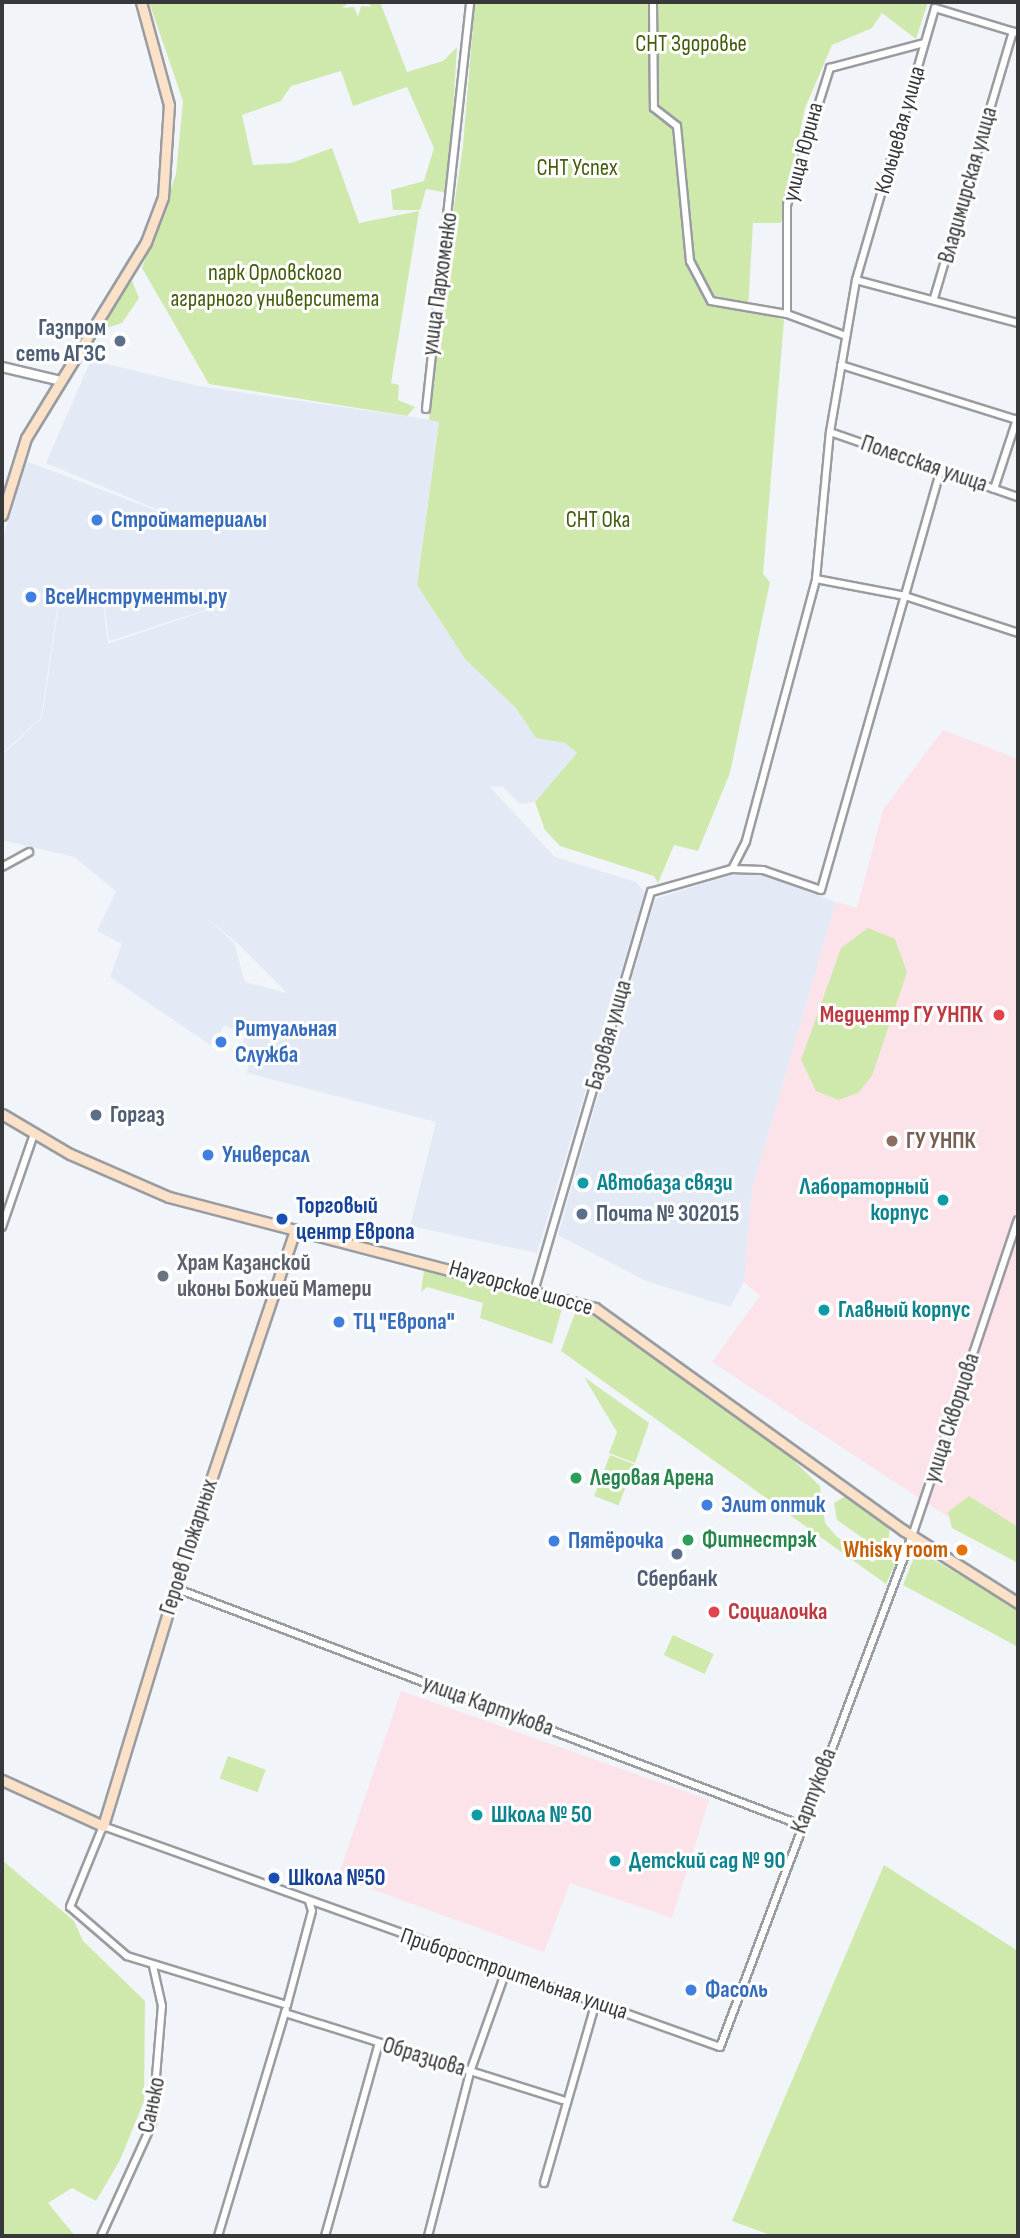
<!DOCTYPE html>
<meta charset="utf-8">
<style>
body{margin:0}
#map{position:relative;width:1020px;height:2238px;overflow:hidden;background:#f1f4f8;font-family:"Sofia Sans Condensed",sans-serif}
div>[style]{position:absolute}
.built>*{inset:0;background:#e4eaf5}
.education>*{inset:0;background:#fce2e9}
.green>*{inset:0;background:#cfe9ad;transform-origin:0 0}
.roads{filter:drop-shadow(2px 0 #999ca0) drop-shadow(-2px 0 #999ca0) drop-shadow(0 2px #999ca0) drop-shadow(0 -2px #999ca0)}
.minor>*{height:6px;margin:-3px;padding:0 3px;transform-origin:3px;border-radius:3px;background:#fff}
.tertiary>*{height:8px;margin:-4px;padding:0 4px;transform-origin:4px;border-radius:4px;background:#fff}
.secondary>*{height:9px;margin:-4.5px;padding:0 4.5px;transform-origin:4.5px;border-radius:4.5px;background:#fce1c9}
.dots>*{width:19px;height:19px;translate:-50% -50%;box-sizing:border-box;border:4px solid #fff;border-radius:50%}
span{translate:-50% -50%;white-space:nowrap;text-align:center;line-height:1.15;-webkit-text-stroke:6px #fff;paint-order:stroke}
.park-label{font-size:23px;color:#425d0a}
.street-label{font-size:23px;color:#37383a}
.service-label{font-size:23px;color:#4e5e75;font-weight:700}
.right{translate:-100% -50%;text-align:right}
.left{translate:0 -50%;text-align:left}
.shop-label{font-size:23px;color:#366cbe;font-weight:700}
.health-label{font-size:23px;color:#be3a42;font-weight:700}
.education-label{font-size:23px;color:#785e54;font-weight:700}
.culture-label{font-size:23px;color:#0d838f;font-weight:700}
.transit-label{font-size:23px;color:#164399;font-weight:700}
.worship-label{font-size:23px;color:#5b616d;font-weight:700}
.leisure-label{font-size:23px;color:#27864d;font-weight:700}
.food-label{font-size:23px;color:#c56008;font-weight:700}
.frame{position:absolute;inset:0;border:4px solid #37383a;pointer-events:none}
</style>
<div id="map">
<div class="built">
<div style="clip-path:polygon(evenodd,91px 360px,198px 386px,439px 421px,417px 585px,465px 659px,517px 708px,536px 738px,565px 743px,577px 753px,535px 802px,520px 804px,502px 786px,490px 787px,555px 857px,636px 882px,645px 892px,537px 1253px,410px 1226px,436px 1122px,247px 1073px,250px 1058px,237px 1054px,246px 1035px,224px 1025px,212px 1046px,110px 977px,122px 944px,97px 931px,116px 891px,74px 857px,2px 840px,2px 755px,42px 718px,60px 597px,102px 595px,108px 644px,240px 599px,109px 641px,103px 594px,59px 596px,41px 718px,2px 753px,2px 542px,26px 461px,207px 530px,46px 463px,91px 360px,207px 918px,236px 942px,287px 993px,245px 982px,234px 943px,207px 918px)"></div>
<div style="clip-path:polygon(748px 869px,836px 902px,752px 1190px,744px 1282px,730px 1307px,646px 1281px,558px 1235px,655px 899px)"></div>
</div>
<div class="education">
<div style="clip-path:polygon(943px 730px,1018px 759px,1018px 1563px,712px 1362px,760px 1296px,744px 1282px,752px 1190px,836px 902px,857px 908px,883px 810px)"></div>
<div style="clip-path:polygon(401px 1691px,709px 1800px,672px 1918px,570px 1883px,544px 1952px,338px 1877px)"></div>
</div>
<div class="green">
<div style="clip-path:polygon(149px 2px,350px 2px,342px 8px,354px 7px,358px 17px,361px 6px,372px 7px,366px 2px,380px 2px,407px 72px,443px 61px,457px 47px,448px 193px,426px 189px,420px 210px,393px 210px,391px 190px,424px 181px,434px 148px,407px 87px,353px 106px,341px 71px,291px 86px,281px 101px,242px 115px,253px 165px,291px 163px,332px 148px,359px 223px,419px 211px,391px 383px,399px 385px,398px 400px,415px 407px,407px 416px,209px 384px,142px 268px,176px 174px,183px 101px)"></div>
<div style="clip-path:polygon(475px 2px,928px 2px,916px 39px,882px 13px,872px 28px,832px 45px,805px 108px,781px 223px,753px 223px,748px 309px,784px 320px,763px 574px,770px 582px,730px 773px,698px 851px,674px 845px,658px 883px,654px 876px,560px 846px,545px 830px,535px 802px,577px 753px,565px 743px,536px 738px,516px 708px,465px 659px,417px 585px,439px 422px,429px 420px,434px 341px,463px 146px)"></div>
<div style="clip-path:polygon(132px 281px,139px 298px,122px 323px,106px 328px,102px 323px)"></div>
<div style="clip-path:polygon(868px 928px,895px 939px,907px 972px,872px 1076px,858px 1093px,838px 1100px,816px 1091px,801px 1060px,841px 948px)"></div>
<div style="clip-path:polygon(424px 1270px,563px 1305px,552px 1344px,480px 1318px,483px 1303px,427px 1287px,421px 1292px)"></div>
<div style="clip-path:polygon(584px 1311px,618px 1327px,783px 1450px,820px 1486px,825px 1523px,837px 1537px,872px 1562px,902px 1548px,886px 1584px,561px 1351px,575px 1313px)"></div>
<div style="clip-path:polygon(584px 1377px,649px 1423px,635px 1463px,609px 1453px,617px 1432px)"></div>
<div style="left:610px;top:1455px;width:26px;height:44px;rotate:21deg"></div>
<div style="clip-path:polygon(846px 1496px,890px 1527px,888px 1542px,874px 1546px,837px 1520px,834px 1503px)"></div>
<div style="clip-path:polygon(969px 1496px,1018px 1527px,1018px 1563px,952px 1528px,948px 1512px)"></div>
<div style="clip-path:polygon(917px 1550px,1018px 1609px,1018px 1647px,903px 1585px)"></div>
<div style="left:673px;top:1635px;width:45px;height:22px;rotate:25deg"></div>
<div style="left:228px;top:1756px;width:40px;height:24px;rotate:20deg"></div>
<div style="clip-path:polygon(2px 1860px,74px 1921px,83px 1941px,145px 2001px,144px 2101px,120px 2160px,96px 2201px,72px 2188px,48px 2203px,75px 2236px,2px 2236px)"></div>
<div style="clip-path:polygon(884px 1865px,1018px 1951px,1018px 2236px,773px 2236px,732px 2221px)"></div>
</div>
<div class="roads">
<div class="minor">
<div style="left:653px;top:2px;width:106px;rotate:89.5deg"></div>
<div style="left:654px;top:108px;width:29px;rotate:38deg"></div>
<div style="left:677px;top:126px;width:136px;rotate:84.5deg"></div>
<div style="left:690px;top:261px;width:45px;rotate:62.3deg"></div>
<div style="left:711px;top:301px;width:77px;rotate:9.7deg"></div>
<div style="left:787px;top:314px;width:63px;rotate:20.4deg"></div>
<div style="left:856px;top:280px;width:168px;rotate:14.9deg"></div>
<div style="left:934px;top:298px;width:278px;rotate:-73.5deg"></div>
<div style="left:787px;top:314px;width:109px;rotate:-90deg"></div>
<div style="left:787px;top:205px;width:144px;rotate:-72.6deg"></div>
<div style="left:830px;top:68px;width:97px;rotate:-14.9deg"></div>
<div style="left:841px;top:365px;width:185px;rotate:17.3deg"></div>
<div style="left:426px;top:409px;width:409px;rotate:-83.8deg"></div>
<div style="left:830px;top:432px;width:199px;rotate:19.1deg"></div>
<div style="left:994px;top:489px;width:74px;rotate:-71.8deg"></div>
<div style="left:816px;top:579px;width:91px;rotate:10.8deg"></div>
<div style="left:905px;top:596px;width:119px;rotate:18.1deg"></div>
<div style="left:2px;top:867px;width:31px;rotate:-29deg"></div>
<div style="left:732px;top:869px;width:31px;rotate:2deg"></div>
<div style="left:763px;top:870px;width:61px;rotate:19deg"></div>
<div style="left:821px;top:890px;width:438px;rotate:-74.1deg"></div>
<div style="left:2px;top:1227px;width:98px;rotate:-71deg"></div>
<div style="left:535px;top:1288px;width:413px;rotate:-73.7deg"></div>
<div style="left:651px;top:892px;width:84px;rotate:-15.9deg"></div>
<div style="left:732px;top:869px;width:31px;rotate:-63deg"></div>
<div style="left:746px;top:841px;width:271px;rotate:-75deg"></div>
<div style="left:816px;top:579px;width:148px;rotate:-84.6deg"></div>
<div style="left:830px;top:432px;width:154px;rotate:-80.3deg"></div>
<div style="left:856px;top:280px;width:283px;rotate:-73.8deg"></div>
<div style="left:935px;top:8px;width:87px;rotate:16.8deg"></div>
<div style="left:175px;top:1588px;width:669px;rotate:20.74deg"></div>
<div style="left:309px;top:1901px;width:10px;rotate:73deg"></div>
<div style="left:312px;top:1911px;width:97px;rotate:104.9deg"></div>
<div style="left:287px;top:2005px;width:167px;rotate:-163deg"></div>
<div style="left:127px;top:1956px;width:75px;rotate:-139.3deg"></div>
<div style="left:70px;top:1907px;width:87px;rotate:-67.8deg"></div>
<div style="left:103px;top:1826px;width:655px;rotate:19.71deg"></div>
<div style="left:720px;top:2047px;width:546px;rotate:-69.41deg"></div>
<div style="left:912px;top:1536px;width:333px;rotate:-71.5deg"></div>
<div style="left:285px;top:2013px;width:291px;rotate:17.4deg"></div>
<div style="left:544px;top:2183px;width:188px;rotate:-74deg"></div>
<div style="left:101px;top:2236px;width:123px;rotate:-65.5deg"></div>
<div style="left:152px;top:2124px;width:118px;rotate:-85.2deg"></div>
<div style="left:162px;top:2006px;width:41px;rotate:-102.7deg"></div>
<div style="left:218px;top:2236px;width:236px;rotate:-73.3deg"></div>
<div style="left:325px;top:2236px;width:200px;rotate:-74.4deg"></div>
<div style="left:428px;top:2236px;width:169px;rotate:-75.6deg"></div>
<div style="left:470px;top:2072px;width:107px;rotate:-70.4deg"></div>
</div>
<div class="tertiary">
<div style="left:2px;top:367px;width:57px;rotate:13.3deg"></div>
</div>
<div class="secondary">
<div style="left:2px;top:515px;width:81px;rotate:-72.7deg"></div>
<div style="left:26px;top:438px;width:230px;rotate:-58.5deg"></div>
<div style="left:146px;top:242px;width:48px;rotate:-69.3deg"></div>
<div style="left:163px;top:197px;width:92px;rotate:-86.3deg"></div>
<div style="left:169px;top:105px;width:107px;rotate:-105.2deg"></div>
<div style="left:2px;top:1114px;width:79px;rotate:30.5deg"></div>
<div style="left:70px;top:1154px;width:108px;rotate:23.5deg"></div>
<div style="left:169px;top:1197px;width:440px;rotate:14.6deg"></div>
<div style="left:595px;top:1308px;width:380px;rotate:35.8deg"></div>
<div style="left:903px;top:1530px;width:136px;rotate:32.4deg"></div>
<div style="left:2px;top:1780px;width:111px;rotate:24.5deg"></div>
<div style="left:103px;top:1826px;width:278px;rotate:-73.1deg"></div>
<div style="left:184px;top:1560px;width:348px;rotate:-71.4deg"></div>
</div>
</div>
<div class="dots">
<div style="left:120px;top:341px;background:#5c6f8a"></div>
<div style="left:97px;top:520px;background:#3f7fe0"></div>
<div style="left:31px;top:597px;background:#3f7fe0"></div>
<div style="left:999px;top:1015px;background:#e0444e"></div>
<div style="left:221px;top:1042px;background:#3f7fe0"></div>
<div style="left:96px;top:1115px;background:#5c6f8a"></div>
<div style="left:892px;top:1141px;background:#8d6e63"></div>
<div style="left:208px;top:1155px;background:#3f7fe0"></div>
<div style="left:583px;top:1183px;background:#0f9aa8"></div>
<div style="left:943px;top:1200px;background:#0f9aa8"></div>
<div style="left:582px;top:1214px;background:#5c6f8a"></div>
<div style="left:282px;top:1219px;background:#1a4fb4"></div>
<div style="left:163px;top:1276px;background:#6b7280"></div>
<div style="left:824px;top:1310px;background:#0f9aa8"></div>
<div style="left:339px;top:1322px;background:#3f7fe0"></div>
<div style="left:576px;top:1478px;background:#2e9e5b"></div>
<div style="left:707px;top:1505px;background:#3f7fe0"></div>
<div style="left:688px;top:1540px;background:#2e9e5b"></div>
<div style="left:554px;top:1541px;background:#3f7fe0"></div>
<div style="left:962px;top:1550px;background:#e8710a"></div>
<div style="left:677px;top:1554px;background:#5c6f8a"></div>
<div style="left:714px;top:1612px;background:#e0444e"></div>
<div style="left:477px;top:1815px;background:#0f9aa8"></div>
<div style="left:615px;top:1861px;background:#0f9aa8"></div>
<div style="left:274px;top:1878px;background:#1a4fb4"></div>
<div style="left:691px;top:1990px;background:#3f7fe0"></div>
</div>
<div class="park-label">
<span style="left:691px;top:44px">СНТ Здоровье</span>
<span style="left:577px;top:168px">СНТ Успех</span>
<span style="left:275px;top:286px">парк Орловского<br>аграрного университета</span>
<span style="left:598px;top:520px">СНТ Ока</span>
</div>
<div class="street-label">
<span style="left:900px;top:130px;rotate:-74deg">Кольцевая улица</span>
<span style="left:803px;top:152px;rotate:-75deg">улица Юрина</span>
<span style="left:968px;top:185px;rotate:-74deg">Владимирская улица</span>
<span style="left:440px;top:284px;rotate:-82deg">улица Пархоменко</span>
<span style="left:924px;top:464px;rotate:19deg">Полесская улица</span>
<span style="left:609px;top:1035px;rotate:-74deg">Базовая улица</span>
<span style="left:521px;top:1288px;rotate:16deg">Наугорское шоссе</span>
<span style="left:952px;top:1418px;rotate:-72deg">улица Скворцова</span>
<span style="left:189px;top:1547px;rotate:-72deg">Героев Пожарных</span>
<span style="left:488px;top:1706px;rotate:20deg">улица Картукова</span>
<span style="left:814px;top:1791px;rotate:-69deg">Картукова</span>
<span style="left:514px;top:1974px;rotate:19deg">Приборостроительная улица</span>
<span style="left:424px;top:2057px;rotate:17deg">Образцова</span>
<span style="left:152px;top:2105px;rotate:-78deg">Санько</span>
</div>
<div class="service-label">
<span class="right" style="left:106px;top:341px">Газпром<br>сеть АГЗС</span>
<span class="left" style="left:110px;top:1115px">Горгаз</span>
<span class="left" style="left:596px;top:1214px">Почта № 302015</span>
<span style="left:677px;top:1579px">Сбербанк</span>
</div>
<div class="shop-label">
<span class="left" style="left:111px;top:520px">Стройматериалы</span>
<span class="left" style="left:45px;top:597px">ВсеИнструменты.ру</span>
<span class="left" style="left:235px;top:1042px">Ритуальная<br>Служба</span>
<span class="left" style="left:222px;top:1155px">Универсал</span>
<span class="left" style="left:353px;top:1322px">ТЦ "Европа"</span>
<span class="left" style="left:721px;top:1505px">Элит оптик</span>
<span class="left" style="left:568px;top:1541px">Пятёрочка</span>
<span class="left" style="left:705px;top:1990px">Фасоль</span>
</div>
<div class="health-label">
<span class="right" style="left:983px;top:1015px">Медцентр ГУ УНПК</span>
<span class="left" style="left:728px;top:1612px">Социалочка</span>
</div>
<div class="education-label">
<span class="left" style="left:906px;top:1141px">ГУ УНПК</span>
</div>
<div class="culture-label">
<span class="left" style="left:597px;top:1183px">Автобаза связи</span>
<span class="right" style="left:929px;top:1200px">Лабораторный<br>корпус</span>
<span class="left" style="left:838px;top:1310px">Главный корпус</span>
<span class="left" style="left:491px;top:1815px">Школа № 50</span>
<span class="left" style="left:629px;top:1861px">Детский сад № 90</span>
</div>
<div class="transit-label">
<span class="left" style="left:296px;top:1219px">Торговый<br>центр Европа</span>
<span class="left" style="left:288px;top:1878px">Школа №50</span>
</div>
<div class="worship-label">
<span class="left" style="left:177px;top:1276px">Храм Казанской<br>иконы Божией Матери</span>
</div>
<div class="leisure-label">
<span class="left" style="left:590px;top:1478px">Ледовая Арена</span>
<span class="left" style="left:702px;top:1540px">Фитнестрэк</span>
</div>
<div class="food-label">
<span class="right" style="left:948px;top:1550px">Whisky room</span>
</div>
<div class="frame"></div>
</div>
